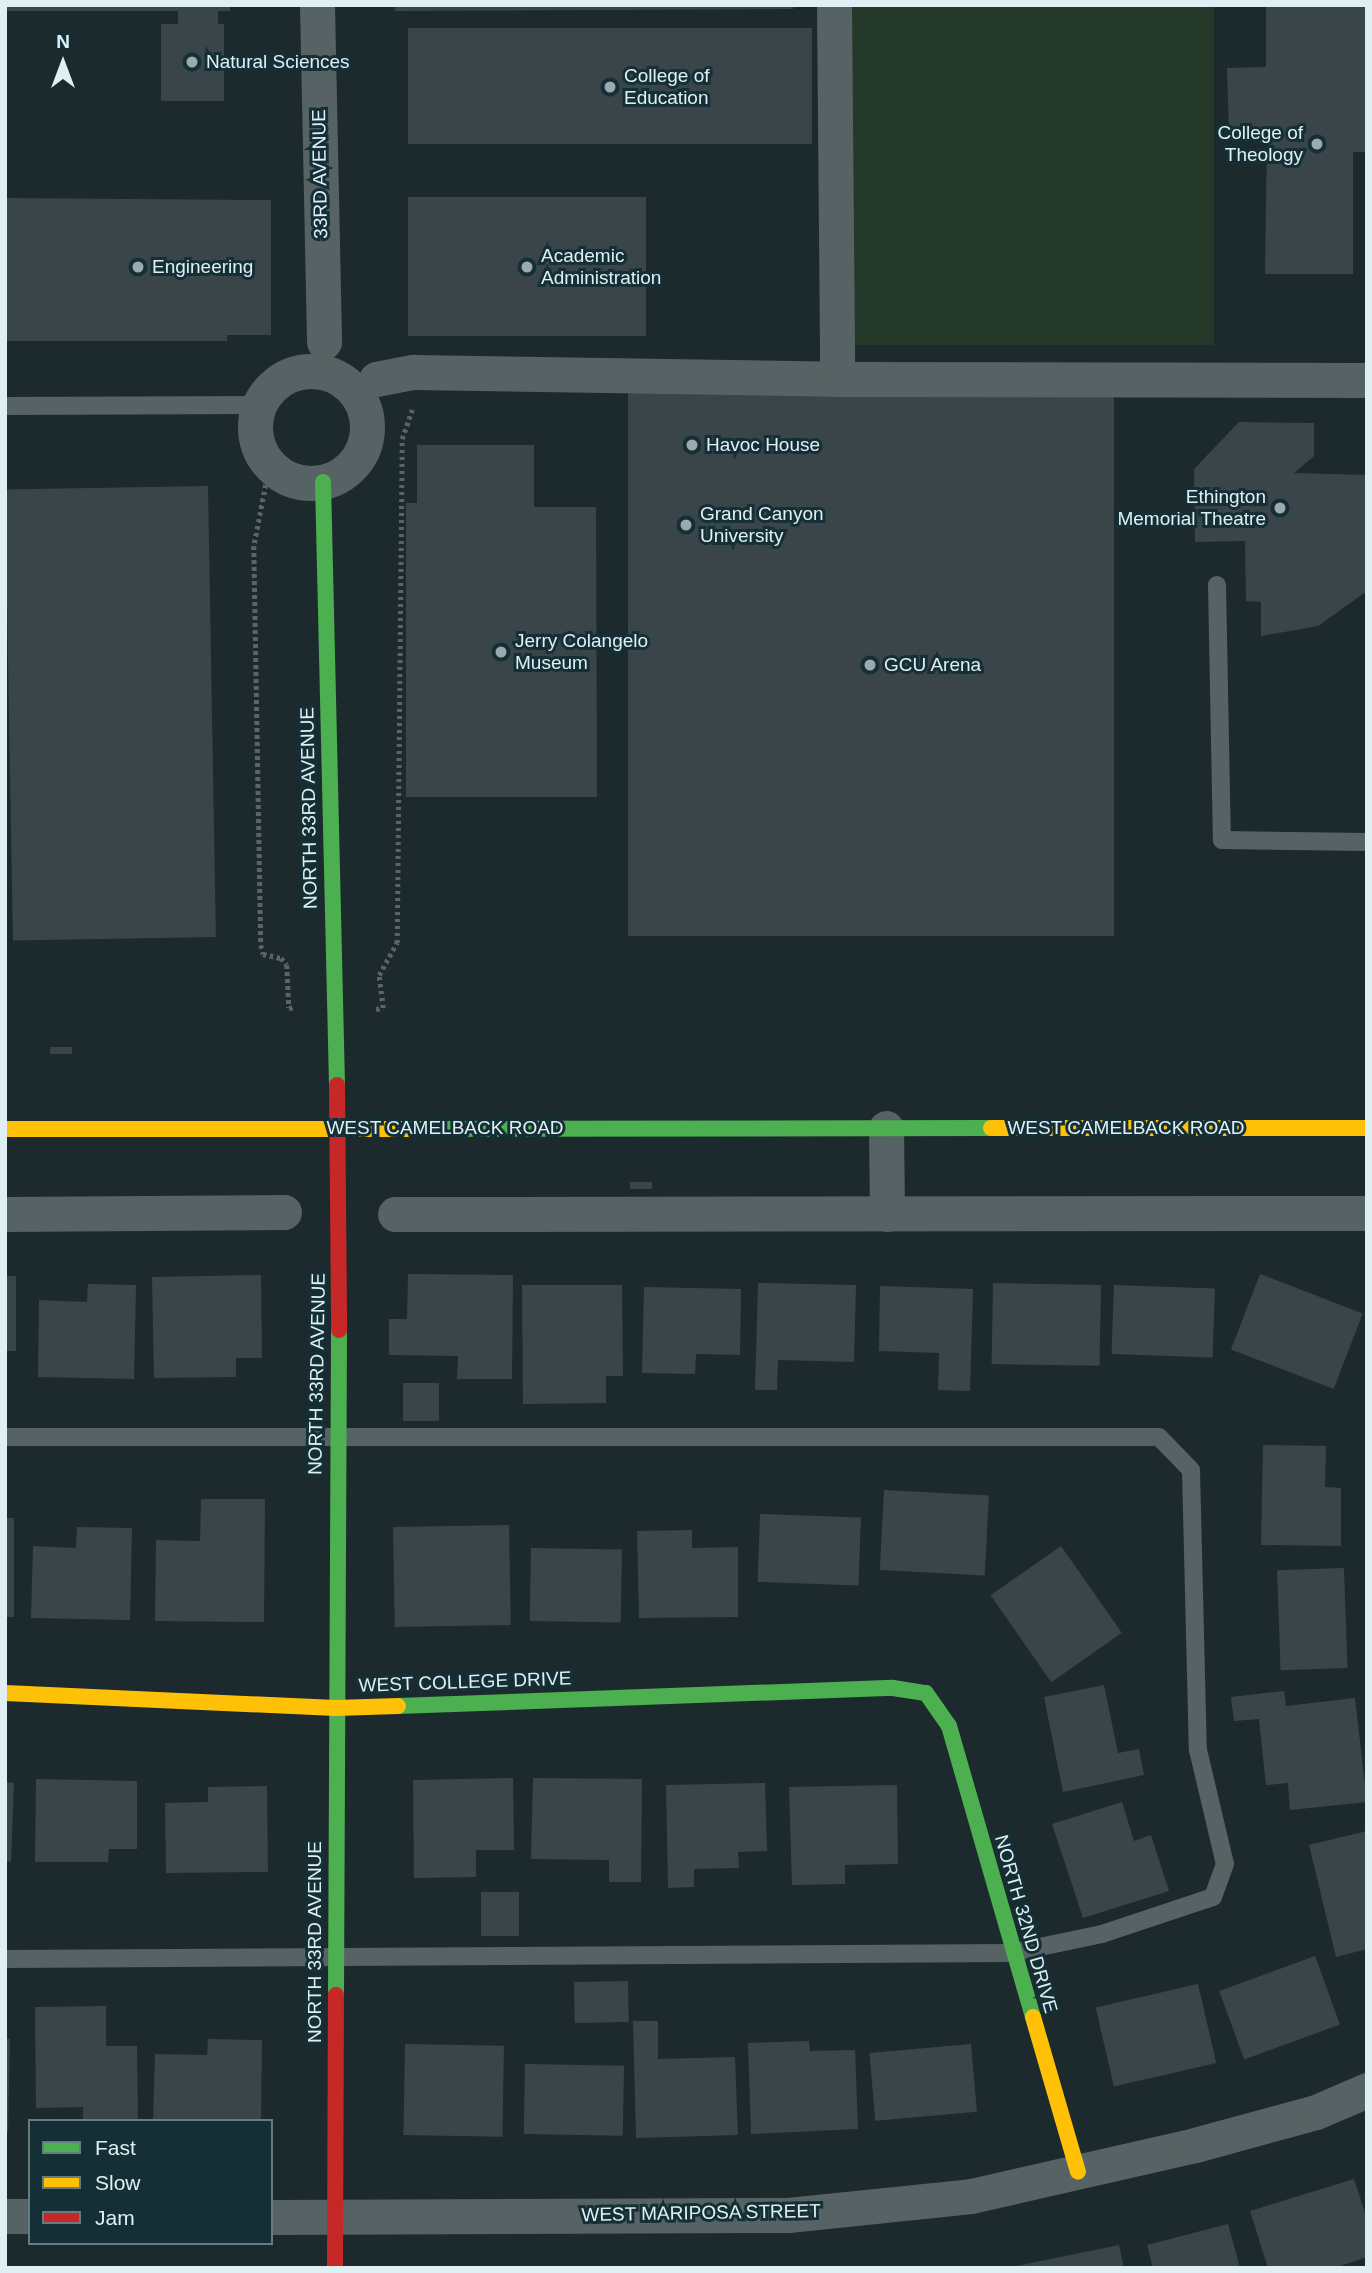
<!DOCTYPE html>
<style>
body{margin:0}
#map{position:relative;width:1372px;height:2273px;overflow:hidden;background:#1c2a2d;font-family:Arial,sans-serif}
div>[style]{position:absolute}
.green>*{inset:0;background:#24392a;transform-origin:0 0}
.building>*{inset:0;background:#3a454a;transform-origin:0 0}
.path>*{height:4.5px;margin-top:-2.25px;transform-origin:0;background:repeating-linear-gradient(90deg,#596467 0 3.5px,transparent 0 7px)}
.lane>*{height:18px;margin:-9px;padding:0 9px;transform-origin:9px;border-radius:9px;background:#576264}
.street>*{height:35px;margin:-17.5px;padding:0 17.5px;transform-origin:17.5px;border-radius:17.5px;background:#576264}
.street>.ring{margin:-17.5px;padding:0;box-sizing:content-box;background:none;border:35px solid #576264;border-radius:50%}
.fast>*{height:16px;margin:-8px;padding:0 8px;transform-origin:8px;border-radius:8px;background:#4caf50}
.slow>*{height:16px;margin:-8px;padding:0 8px;transform-origin:8px;border-radius:8px;background:#ffc107}
.jam>*{height:16px;margin:-8px;padding:0 8px;transform-origin:8px;border-radius:8px;background:#c62828}
.dots>*{width:19px;height:19px;translate:-50% -50%;box-sizing:border-box;border:4px solid #142f35;border-radius:50%}
span{translate:-50% -50%;white-space:nowrap;text-align:center;line-height:1.15;-webkit-text-stroke:6px #142f35;paint-order:stroke}
.poi-label{font-size:19px;color:#e0eff3}
.left{translate:0 -50%;text-align:left}
.right{translate:-100% -50%;text-align:right}
.street-label{font-size:19px;color:#e0eff3}
.frame{position:absolute;inset:0;border:7px solid #e0eff3;pointer-events:none}
.legend{position:absolute;left:28px;top:2119px;width:245px;height:126px;box-sizing:border-box;background:#142f35;border:2px solid #667c81;margin:0;padding:9px 12px;list-style:none;font-size:21px;color:#e0eff3}
.legend li{display:flex;align-items:center;gap:14px;height:35px}
.legend b{width:35px;border:2px solid #667c81}
.north{position:absolute;left:28px;top:28px;width:70px;height:70px;-webkit-text-stroke:5px #142f35;paint-order:stroke;rotate:0deg;font-size:19px;font-weight:700;line-height:28px;text-align:center;color:#e0eff3}
.north::after{content:'';display:block;margin:auto;width:24px;height:32px;background:#e0eff3;clip-path:polygon(50% 0,100% 100%,50% 72%,0 100%)}
</style>
<div id="map">
<div class="green">
<div style="left:834px;top:5px;width:380px;height:340px"></div>
</div>
<div class="building">
<div style="clip-path:polygon(5px 5px,230px 5px,230px 11px,218px 11px,218px 24px,224px 24px,224px 101px,161px 101px,161px 24px,178px 24px,178px 11px,5px 11px)"></div>
<div style="clip-path:polygon(395px 5px,793px 5px,793px 9px,395px 11px)"></div>
<div style="clip-path:polygon(1266px 5px,1367px 5px,1367px 152px,1353px 152px,1353px 274px,1265px 274px,1267px 137px,1229px 137px,1227px 68px,1266px 67px)"></div>
<div style="left:408px;top:28px;width:404px;height:116px"></div>
<div style="left:646px;top:197px;width:139px;height:238px;rotate:90deg"></div>
<div style="clip-path:polygon(5px 198px,271px 200px,271px 335px,227px 335px,227px 341px,5px 341px)"></div>
<div style="left:628px;top:393px;width:486px;height:543px"></div>
<div style="clip-path:polygon(1239px 422px,1314px 423px,1314px 456px,1294px 473px,1367px 475px,1367px 591px,1318px 626px,1261px 636px,1261px 602px,1246px 601px,1245px 541px,1195px 542px,1194px 469px)"></div>
<div style="clip-path:polygon(417px 445px,534px 445px,534px 507px,596px 507px,597px 797px,406px 797px,406px 503px,417px 503px)"></div>
<div style="left:208px;top:486px;width:451px;height:203px;rotate:89deg"></div>
<div style="left:50px;top:1047px;width:22px;height:7px"></div>
<div style="left:630px;top:1182px;width:22px;height:7px"></div>
<div style="clip-path:polygon(408px 1274px,513px 1275px,512px 1379px,457px 1379px,458px 1356px,389px 1355px,389px 1319px,407px 1319px)"></div>
<div style="left:1260px;top:1274px;width:110px;height:81px;rotate:21deg"></div>
<div style="clip-path:polygon(261px 1275px,262px 1358px,236px 1358px,236px 1377px,154px 1378px,152px 1277px)"></div>
<div style="left:5px;top:1276px;width:11px;height:75px"></div>
<div style="clip-path:polygon(758px 1283px,856px 1285px,854px 1362px,778px 1360px,777px 1390px,755px 1390px)"></div>
<div style="left:993px;top:1283px;width:108px;height:81px;rotate:1deg"></div>
<div style="clip-path:polygon(88px 1284px,136px 1285px,134px 1379px,38px 1377px,39px 1300px,87px 1302px)"></div>
<div style="clip-path:polygon(522px 1285px,622px 1285px,623px 1376px,606px 1376px,606px 1403px,523px 1404px)"></div>
<div style="left:1114px;top:1285px;width:101px;height:69px;rotate:2deg"></div>
<div style="clip-path:polygon(880px 1286px,973px 1289px,970px 1391px,938px 1390px,939px 1353px,879px 1351px)"></div>
<div style="clip-path:polygon(644px 1287px,741px 1289px,740px 1355px,696px 1354px,695px 1374px,642px 1373px)"></div>
<div style="left:403px;top:1383px;width:36px;height:38px"></div>
<div style="clip-path:polygon(1263px 1445px,1326px 1446px,1325px 1487px,1341px 1488px,1341px 1546px,1261px 1545px)"></div>
<div style="left:884px;top:1490px;width:105px;height:80px;rotate:3deg"></div>
<div style="clip-path:polygon(201px 1499px,265px 1499px,264px 1622px,155px 1621px,156px 1540px,200px 1541px)"></div>
<div style="left:760px;top:1514px;width:101px;height:68px;rotate:2deg"></div>
<div style="left:5px;top:1518px;width:9px;height:99px"></div>
<div style="left:509px;top:1525px;width:100px;height:116px;rotate:89deg"></div>
<div style="clip-path:polygon(77px 1527px,132px 1528px,130px 1620px,31px 1618px,33px 1546px,76px 1548px)"></div>
<div style="clip-path:polygon(692px 1530px,692px 1548px,738px 1547px,738px 1617px,639px 1618px,637px 1531px)"></div>
<div style="left:1061px;top:1546px;width:106px;height:86px;rotate:55deg"></div>
<div style="left:531px;top:1548px;width:91px;height:73px;rotate:1deg"></div>
<div style="left:1344px;top:1568px;width:100px;height:67px;rotate:88deg"></div>
<div style="clip-path:polygon(1104px 1685px,1118px 1753px,1139px 1749px,1144px 1775px,1063px 1792px,1044px 1697px)"></div>
<div style="clip-path:polygon(1284px 1691px,1286px 1706px,1355px 1698px,1367px 1802px,1290px 1810px,1288px 1783px,1266px 1785px,1259px 1719px,1234px 1721px,1231px 1697px)"></div>
<div style="clip-path:polygon(513px 1778px,514px 1850px,476px 1850px,476px 1877px,414px 1878px,413px 1780px)"></div>
<div style="clip-path:polygon(533px 1778px,642px 1779px,641px 1882px,609px 1882px,609px 1860px,531px 1859px)"></div>
<div style="clip-path:polygon(36px 1779px,137px 1781px,137px 1849px,109px 1849px,108px 1862px,35px 1862px)"></div>
<div style="clip-path:polygon(5px 1782px,14px 1783px,11px 1862px,5px 1861px)"></div>
<div style="clip-path:polygon(765px 1783px,767px 1851px,738px 1852px,739px 1868px,694px 1869px,694px 1887px,668px 1888px,666px 1785px)"></div>
<div style="clip-path:polygon(897px 1785px,898px 1864px,845px 1865px,845px 1884px,792px 1885px,789px 1787px)"></div>
<div style="clip-path:polygon(267px 1786px,268px 1872px,166px 1873px,165px 1803px,208px 1802px,208px 1787px)"></div>
<div style="clip-path:polygon(1122px 1802px,1134px 1841px,1151px 1835px,1169px 1891px,1083px 1918px,1052px 1824px)"></div>
<div style="clip-path:polygon(1367px 1831px,1367px 1949px,1336px 1957px,1309px 1845px)"></div>
<div style="left:481px;top:1892px;width:38px;height:44px"></div>
<div style="left:1315px;top:1956px;width:73px;height:102px;rotate:70deg"></div>
<div style="left:628px;top:1981px;width:41px;height:54px;rotate:89deg"></div>
<div style="left:1198px;top:1984px;width:81px;height:105px;rotate:77deg"></div>
<div style="clip-path:polygon(106px 2006px,106px 2046px,137px 2046px,138px 2121px,83px 2121px,83px 2107px,36px 2108px,35px 2007px)"></div>
<div style="clip-path:polygon(633px 2021px,658px 2021px,658px 2059px,735px 2057px,738px 2135px,636px 2138px)"></div>
<div style="clip-path:polygon(5px 2039px,10px 2039px,8px 2132px,5px 2132px)"></div>
<div style="clip-path:polygon(208px 2039px,262px 2040px,261px 2121px,153px 2121px,155px 2054px,207px 2055px)"></div>
<div style="clip-path:polygon(809px 2041px,810px 2051px,855px 2050px,858px 2129px,751px 2134px,748px 2043px)"></div>
<div style="left:405px;top:2044px;width:99px;height:91px;rotate:1deg"></div>
<div style="left:971px;top:2044px;width:68px;height:102px;rotate:85deg"></div>
<div style="left:525px;top:2064px;width:99px;height:70px;rotate:1deg"></div>
<div style="clip-path:polygon(1354px 2179px,1367px 2219px,1367px 2257px,1334px 2268px,1268px 2268px,1250px 2211px)"></div>
<div style="clip-path:polygon(1228px 2224px,1240px 2268px,1153px 2268px,1147px 2245px)"></div>
<div style="clip-path:polygon(1119px 2245px,1124px 2268px,1011px 2268px,1011px 2267px)"></div>
</div>
<div class="path">
<div style="left:270px;top:464px;width:84px;rotate:101deg"></div>
<div style="left:254px;top:546px;width:399px;rotate:89deg"></div>
<div style="left:261px;top:945px;width:9px;rotate:77deg"></div>
<div style="left:263px;top:954px;width:18px;rotate:13deg"></div>
<div style="left:281px;top:958px;width:9px;rotate:49deg"></div>
<div style="left:287px;top:965px;width:43px;rotate:87.3deg"></div>
<div style="left:289px;top:1008px;width:7px;rotate:-8deg"></div>
<div style="left:376px;top:1009px;width:7px;rotate:-8deg"></div>
<div style="left:383px;top:1008px;width:33px;rotate:-97deg"></div>
<div style="left:379px;top:975px;width:37px;rotate:-61deg"></div>
<div style="left:397px;top:943px;width:504px;rotate:-89.43deg"></div>
<div style="left:402px;top:439px;width:31px;rotate:-71deg"></div>
</div>
<div class="lane">
<div style="left:5px;top:406px;width:254px;rotate:-0.2deg"></div>
<div style="left:1217px;top:585px;width:255px;rotate:88.9deg"></div>
<div style="left:1222px;top:840px;width:145px;rotate:0.8deg"></div>
<div style="left:5px;top:1437px;width:1154px"></div>
<div style="left:1159px;top:1437px;width:46px;rotate:45.9deg"></div>
<div style="left:1191px;top:1470px;width:280px;rotate:88.6deg"></div>
<div style="left:1198px;top:1750px;width:117px;rotate:76.7deg"></div>
<div style="left:1225px;top:1864px;width:35px;rotate:110deg"></div>
<div style="left:1213px;top:1897px;width:117px;rotate:161.6deg"></div>
<div style="left:1102px;top:1934px;width:93px;rotate:168.2deg"></div>
<div style="left:1011px;top:1953px;width:1006px;rotate:179.66deg"></div>
</div>
<div class="street">
<div style="left:317px;top:5px;width:337px;rotate:88.8deg"></div>
<div style="left:834px;top:5px;width:374px;rotate:89.5deg"></div>
<div class="ring" style="left:255px;top:371px;width:77px;height:77px"></div>
<div style="left:376px;top:379px;width:38px;rotate:-11deg"></div>
<div style="left:413px;top:372px;width:424px;rotate:0.9deg"></div>
<div style="left:837px;top:379px;width:530px;rotate:0.11deg"></div>
<div style="left:886px;top:1128px;width:86px;rotate:89.3deg"></div>
<div style="left:5px;top:1214px;width:279px;rotate:-0.4deg"></div>
<div style="left:395px;top:1214px;width:972px;rotate:-0.06deg"></div>
<div style="left:5px;top:2216px;width:25px"></div>
<div style="left:271px;top:2217px;width:517px;rotate:-0.22deg"></div>
<div style="left:788px;top:2215px;width:184px;rotate:-5.9deg"></div>
<div style="left:971px;top:2196px;width:230px;rotate:-12.8deg"></div>
<div style="left:1195px;top:2145px;width:125px;rotate:-15.3deg"></div>
<div style="left:1316px;top:2112px;width:56px;rotate:-23.3deg"></div>
</div>
<div class="fast">
<div style="left:323px;top:482px;width:603px;rotate:88.67deg"></div>
<div style="left:425px;top:1129px;width:566px;rotate:-0.1deg"></div>
<div style="left:398px;top:1706px;width:495px;rotate:-2.1deg"></div>
<div style="left:893px;top:1688px;width:33px;rotate:9deg"></div>
<div style="left:926px;top:1693px;width:40px;rotate:55.1deg"></div>
<div style="left:949px;top:1726px;width:303px;rotate:73.9deg"></div>
<div style="left:336px;top:1995px;width:665px;rotate:-89.74deg"></div>
</div>
<div class="slow">
<div style="left:991px;top:1128px;width:376px"></div>
<div style="left:5px;top:1129px;width:420px"></div>
<div style="left:5px;top:1693px;width:331px;rotate:2.6deg"></div>
<div style="left:336px;top:1708px;width:62px;rotate:-1.8deg"></div>
<div style="left:1033px;top:2017px;width:161px;rotate:73.8deg"></div>
</div>
<div class="jam">
<div style="left:337px;top:1085px;width:245px;rotate:89.5deg"></div>
<div style="left:335px;top:2268px;width:273px;rotate:-89.8deg"></div>
</div>
<div class="dots">
<div style="left:192px;top:62px;background:#9baaae"></div>
<div style="left:610px;top:87px;background:#9baaae"></div>
<div style="left:1317px;top:144px;background:#9baaae"></div>
<div style="left:138px;top:267px;background:#9baaae"></div>
<div style="left:527px;top:267px;background:#9baaae"></div>
<div style="left:692px;top:445px;background:#9baaae"></div>
<div style="left:1280px;top:508px;background:#9baaae"></div>
<div style="left:686px;top:525px;background:#9baaae"></div>
<div style="left:501px;top:652px;background:#9baaae"></div>
<div style="left:870px;top:665px;background:#9baaae"></div>
</div>
<div class="poi-label">
<span class="left" style="left:206px;top:62px">Natural Sciences</span>
<span class="left" style="left:624px;top:87px">College of<br>Education</span>
<span class="right" style="left:1303px;top:144px">College of<br>Theology</span>
<span class="left" style="left:541px;top:267px">Academic<br>Administration</span>
<span class="left" style="left:152px;top:267px">Engineering</span>
<span class="left" style="left:706px;top:445px">Havoc House</span>
<span class="right" style="left:1266px;top:508px">Ethington<br>Memorial Theatre</span>
<span class="left" style="left:700px;top:525px">Grand Canyon<br>University</span>
<span class="left" style="left:515px;top:652px">Jerry Colangelo<br>Museum</span>
<span class="left" style="left:884px;top:665px">GCU Arena</span>
</div>
<div class="street-label">
<span style="left:320px;top:174px;rotate:-91deg">33RD AVENUE</span>
<span style="left:309px;top:808px;rotate:-91deg">NORTH 33RD AVENUE</span>
<span style="left:445px;top:1128px">WEST CAMELBACK ROAD</span>
<span style="left:1126px;top:1128px">WEST CAMELBACK ROAD</span>
<span style="left:317px;top:1374px;rotate:-89deg">NORTH 33RD AVENUE</span>
<span style="left:465px;top:1682px;rotate:-2deg">WEST COLLEGE DRIVE</span>
<span style="left:1026px;top:1924px;rotate:74deg">NORTH 32ND DRIVE</span>
<span style="left:315px;top:1942px;rotate:-90deg">NORTH 33RD AVENUE</span>
<span style="left:701px;top:2213px;rotate:-1deg">WEST MARIPOSA STREET</span>
</div>
<div class="frame"></div>
<ul class="legend">
<li><b style="height:9px;background:#4caf50"></b>Fast</li>
<li><b style="height:9px;background:#ffc107"></b>Slow</li>
<li><b style="height:9px;background:#c62828"></b>Jam</li>
</ul>
<div class="north">N</div>
</div>
